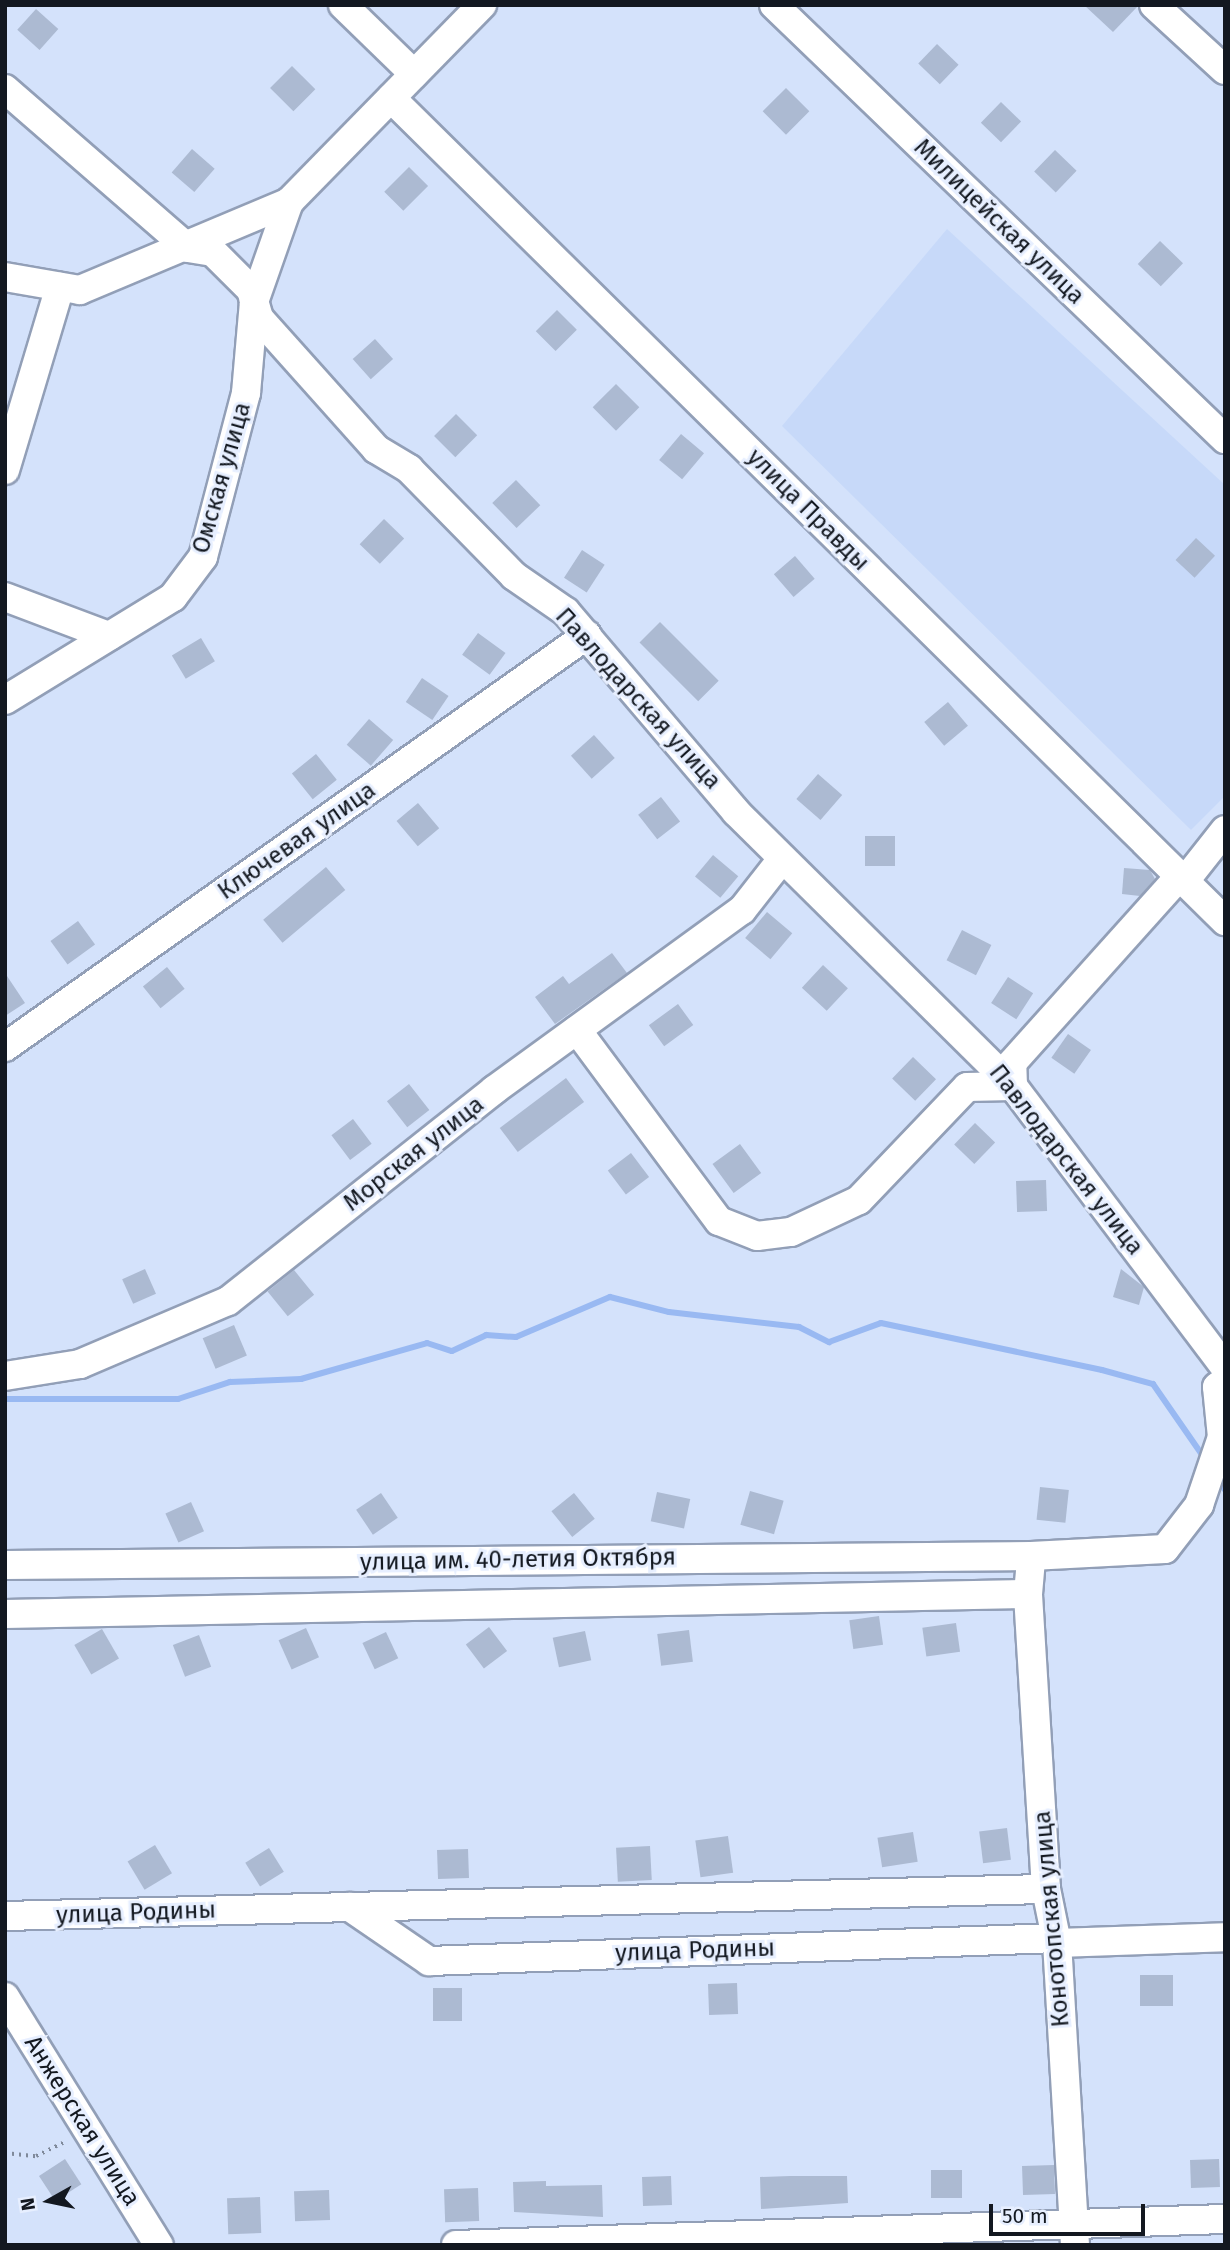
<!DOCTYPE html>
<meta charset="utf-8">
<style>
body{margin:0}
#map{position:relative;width:1230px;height:2250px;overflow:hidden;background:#d4e2fb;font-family:"Fira Sans",sans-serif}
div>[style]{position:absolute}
.built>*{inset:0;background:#c7d9f9}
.stream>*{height:6px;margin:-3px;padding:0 3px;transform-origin:3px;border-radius:3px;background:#99b9f2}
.building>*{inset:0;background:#acbad2;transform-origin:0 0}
.path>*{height:3.5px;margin-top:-1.75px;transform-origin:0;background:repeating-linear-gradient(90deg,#7f899a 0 2px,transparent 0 7px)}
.roads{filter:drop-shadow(2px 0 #929fb7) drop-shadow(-2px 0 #929fb7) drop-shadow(0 2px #929fb7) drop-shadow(0 -2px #929fb7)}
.minor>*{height:28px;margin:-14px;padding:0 14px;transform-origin:14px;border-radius:14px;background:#fff}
span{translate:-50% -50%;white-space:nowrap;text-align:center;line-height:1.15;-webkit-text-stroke:6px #e7efff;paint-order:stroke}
.street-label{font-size:24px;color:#131820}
.frame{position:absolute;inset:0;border:7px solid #131820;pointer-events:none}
.north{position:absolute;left:14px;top:2166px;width:70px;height:70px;-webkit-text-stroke:5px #e7efff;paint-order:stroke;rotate:261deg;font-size:19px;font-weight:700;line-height:28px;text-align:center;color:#131820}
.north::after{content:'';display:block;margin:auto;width:24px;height:32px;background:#131820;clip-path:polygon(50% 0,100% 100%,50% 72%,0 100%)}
.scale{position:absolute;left:989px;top:2204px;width:156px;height:32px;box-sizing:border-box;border:4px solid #131820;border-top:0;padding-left:9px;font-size:21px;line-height:24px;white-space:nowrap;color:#131820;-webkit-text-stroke:5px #e7efff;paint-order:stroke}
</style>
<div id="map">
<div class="built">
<div style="clip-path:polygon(947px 229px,1225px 485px,1225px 796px,1191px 830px,782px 426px)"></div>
</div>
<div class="stream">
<div style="left:5px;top:1399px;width:173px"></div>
<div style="left:178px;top:1399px;width:55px;rotate:-18.1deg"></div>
<div style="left:230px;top:1382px;width:71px;rotate:-2.4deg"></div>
<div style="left:301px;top:1379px;width:131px;rotate:-15.9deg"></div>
<div style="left:427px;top:1343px;width:26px;rotate:18deg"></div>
<div style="left:452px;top:1351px;width:38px;rotate:-25deg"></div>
<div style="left:486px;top:1335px;width:30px;rotate:4deg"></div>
<div style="left:516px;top:1337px;width:102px;rotate:-23.1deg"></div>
<div style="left:610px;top:1297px;width:61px;rotate:14.3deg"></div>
<div style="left:669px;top:1312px;width:131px;rotate:6.6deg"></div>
<div style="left:799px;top:1327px;width:34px;rotate:27deg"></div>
<div style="left:829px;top:1342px;width:55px;rotate:-20.1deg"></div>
<div style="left:881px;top:1323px;width:226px;rotate:12deg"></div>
<div style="left:1102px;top:1370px;width:53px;rotate:15.4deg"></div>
<div style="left:1153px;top:1384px;width:91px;rotate:55.3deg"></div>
<div style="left:1216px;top:1477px;width:16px;rotate:55deg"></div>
</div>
<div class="building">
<div style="clip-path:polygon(1084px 5px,1138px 5px,1138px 6px,1113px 32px)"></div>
<div style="left:36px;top:9px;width:30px;height:28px;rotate:42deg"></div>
<div style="left:937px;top:44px;width:30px;height:27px;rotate:44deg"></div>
<div style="left:292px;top:66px;width:33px;height:31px;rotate:45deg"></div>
<div style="left:786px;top:88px;width:33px;height:33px;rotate:45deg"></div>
<div style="left:1001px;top:102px;width:28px;height:29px;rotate:44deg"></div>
<div style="left:192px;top:149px;width:30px;height:31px;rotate:41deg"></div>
<div style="left:1055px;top:150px;width:30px;height:30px;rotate:44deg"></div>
<div style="left:409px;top:167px;width:27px;height:35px;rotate:45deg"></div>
<div style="left:1160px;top:241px;width:32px;height:32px;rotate:44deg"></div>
<div style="left:557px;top:310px;width:28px;height:30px;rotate:45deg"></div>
<div style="left:375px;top:339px;width:27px;height:30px;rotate:48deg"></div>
<div style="left:616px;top:384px;width:33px;height:33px;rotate:45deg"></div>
<div style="left:456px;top:414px;width:30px;height:31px;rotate:45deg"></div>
<div style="left:681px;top:434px;width:30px;height:34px;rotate:40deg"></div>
<div style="left:516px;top:480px;width:35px;height:33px;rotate:46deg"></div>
<div style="left:384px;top:519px;width:28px;height:35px;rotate:44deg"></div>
<div style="left:1196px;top:538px;width:26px;height:30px;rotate:43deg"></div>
<div style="left:582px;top:550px;width:27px;height:33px;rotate:33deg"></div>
<div style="left:795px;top:556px;width:30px;height:28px;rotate:49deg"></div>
<div style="left:660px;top:622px;width:83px;height:29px;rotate:45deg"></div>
<div style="left:478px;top:633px;width:34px;height:27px;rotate:36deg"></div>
<div style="left:201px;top:638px;width:27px;height:34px;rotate:59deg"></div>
<div style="left:422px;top:678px;width:32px;height:29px;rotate:34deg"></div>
<div style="left:948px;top:702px;width:31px;height:31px;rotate:50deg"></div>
<div style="left:369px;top:719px;width:32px;height:34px;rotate:41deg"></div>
<div style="left:594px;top:735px;width:31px;height:31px;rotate:48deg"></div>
<div style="left:316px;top:754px;width:33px;height:31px;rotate:51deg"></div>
<div style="left:818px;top:774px;width:32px;height:33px;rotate:41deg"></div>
<div style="left:661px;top:797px;width:31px;height:29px;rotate:52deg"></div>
<div style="left:418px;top:803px;width:33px;height:28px;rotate:50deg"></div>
<div style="left:865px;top:836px;width:30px;height:30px"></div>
<div style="left:713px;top:855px;width:33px;height:28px;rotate:40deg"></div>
<div style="left:326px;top:867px;width:30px;height:82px;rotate:50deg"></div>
<div style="clip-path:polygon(1124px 868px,1150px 870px,1155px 879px,1140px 896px,1122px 894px)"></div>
<div style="left:767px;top:912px;width:33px;height:34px;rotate:40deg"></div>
<div style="left:78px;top:921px;width:29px;height:34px;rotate:54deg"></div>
<div style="left:962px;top:930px;width:33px;height:34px;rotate:27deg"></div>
<div style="clip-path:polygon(612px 953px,627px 973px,555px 1024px,535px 997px,563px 976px,569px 984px)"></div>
<div style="left:823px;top:965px;width:34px;height:31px;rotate:43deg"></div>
<div style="left:167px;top:967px;width:28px;height:31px;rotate:51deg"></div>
<div style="clip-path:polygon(5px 973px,25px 1003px,5px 1016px)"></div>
<div style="left:1008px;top:977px;width:30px;height:31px;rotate:33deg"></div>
<div style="left:678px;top:1004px;width:26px;height:36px;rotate:54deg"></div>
<div style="left:1068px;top:1034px;width:28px;height:29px;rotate:35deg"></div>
<div style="left:913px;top:1057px;width:32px;height:30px;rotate:44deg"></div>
<div style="left:566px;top:1078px;width:30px;height:83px;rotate:53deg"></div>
<div style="left:409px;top:1084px;width:33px;height:28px;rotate:52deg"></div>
<div style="left:353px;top:1119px;width:31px;height:27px;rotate:53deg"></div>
<div style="left:975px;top:1123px;width:28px;height:30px;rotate:44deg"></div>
<div style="left:740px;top:1144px;width:36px;height:34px;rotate:54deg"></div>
<div style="left:631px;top:1153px;width:30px;height:29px;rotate:53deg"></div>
<div style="left:1046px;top:1180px;width:31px;height:30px;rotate:88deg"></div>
<div style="left:145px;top:1269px;width:27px;height:25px;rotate:66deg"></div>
<div style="clip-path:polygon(1121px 1269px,1144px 1287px,1139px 1305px,1113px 1297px)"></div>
<div style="left:294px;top:1270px;width:32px;height:34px;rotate:51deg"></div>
<div style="left:234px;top:1325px;width:33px;height:34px;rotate:67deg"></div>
<div style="left:1040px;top:1487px;width:29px;height:33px;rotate:6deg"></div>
<div style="left:750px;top:1491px;width:35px;height:35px;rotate:16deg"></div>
<div style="left:657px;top:1492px;width:34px;height:30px;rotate:12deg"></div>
<div style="left:381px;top:1493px;width:30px;height:30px;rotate:56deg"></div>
<div style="left:574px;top:1493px;width:33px;height:29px;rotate:51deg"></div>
<div style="left:191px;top:1502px;width:32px;height:28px;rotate:66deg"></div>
<div style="left:879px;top:1616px;width:29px;height:30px;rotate:82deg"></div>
<div style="left:956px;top:1623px;width:29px;height:34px;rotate:82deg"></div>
<div style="left:489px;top:1627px;width:30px;height:29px;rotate:53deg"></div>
<div style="left:306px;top:1628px;width:32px;height:30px;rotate:66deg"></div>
<div style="left:102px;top:1629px;width:34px;height:32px;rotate:60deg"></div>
<div style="left:689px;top:1630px;width:32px;height:32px;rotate:83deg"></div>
<div style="left:585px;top:1631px;width:30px;height:33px;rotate:78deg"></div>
<div style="left:386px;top:1632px;width:29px;height:26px;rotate:65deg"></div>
<div style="left:199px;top:1635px;width:34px;height:28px;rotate:69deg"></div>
<div style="left:1007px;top:1828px;width:32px;height:28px;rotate:83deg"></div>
<div style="left:913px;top:1832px;width:30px;height:36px;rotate:81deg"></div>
<div style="left:728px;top:1836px;width:37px;height:33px;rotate:82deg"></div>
<div style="left:155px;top:1845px;width:33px;height:32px;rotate:59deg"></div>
<div style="left:650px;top:1846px;width:34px;height:34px;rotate:87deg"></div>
<div style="left:269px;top:1848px;width:28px;height:28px;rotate:58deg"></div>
<div style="left:468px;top:1849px;width:29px;height:31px;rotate:88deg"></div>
<div style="left:1173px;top:1975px;width:31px;height:33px;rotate:90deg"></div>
<div style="left:737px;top:1983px;width:31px;height:29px;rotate:88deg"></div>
<div style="left:462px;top:1988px;width:33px;height:29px;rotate:90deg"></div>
<div style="left:65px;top:2159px;width:30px;height:31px;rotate:57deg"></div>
<div style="left:1219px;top:2159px;width:28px;height:29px;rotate:88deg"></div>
<div style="left:1054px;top:2165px;width:29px;height:32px;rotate:88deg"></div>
<div style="left:931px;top:2170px;width:31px;height:28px"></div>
<div style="left:671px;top:2176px;width:29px;height:29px;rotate:88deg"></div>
<div style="clip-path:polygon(790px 2176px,847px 2176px,848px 2203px,761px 2209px,760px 2177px)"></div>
<div style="clip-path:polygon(546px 2181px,546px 2186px,602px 2185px,603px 2217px,514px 2212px,513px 2182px)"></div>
<div style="left:478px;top:2188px;width:33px;height:34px;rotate:88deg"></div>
<div style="left:329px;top:2190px;width:30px;height:35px;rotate:88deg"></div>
<div style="left:260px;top:2197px;width:36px;height:33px;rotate:88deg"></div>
</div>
<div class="path">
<div style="left:5px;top:2153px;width:31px;rotate:6deg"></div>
<div style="left:36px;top:2156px;width:34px;rotate:-26deg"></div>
</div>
<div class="roads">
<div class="minor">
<div style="left:343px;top:5px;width:99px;rotate:44.2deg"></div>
<div style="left:774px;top:5px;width:626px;rotate:43.9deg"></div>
<div style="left:1154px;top:5px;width:96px;rotate:42.5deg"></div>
<div style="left:5px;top:89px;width:242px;rotate:41deg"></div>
<div style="left:188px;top:248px;width:25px;rotate:9deg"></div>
<div style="left:213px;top:252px;width:54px;rotate:45deg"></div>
<div style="left:251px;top:290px;width:29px;rotate:74deg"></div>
<div style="left:259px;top:318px;width:176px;rotate:48.2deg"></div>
<div style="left:376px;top:449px;width:39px;rotate:31deg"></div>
<div style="left:409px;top:469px;width:150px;rotate:45.5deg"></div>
<div style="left:514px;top:576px;width:63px;rotate:34.7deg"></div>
<div style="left:566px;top:612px;width:262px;rotate:49.6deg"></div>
<div style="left:736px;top:812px;width:390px;rotate:44.7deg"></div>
<div style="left:1013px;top:1086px;width:352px;rotate:53deg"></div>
<div style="left:391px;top:98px;width:1172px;rotate:44.62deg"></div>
<div style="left:5px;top:277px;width:76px;rotate:9.8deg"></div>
<div style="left:80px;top:290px;width:227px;rotate:-22.8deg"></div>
<div style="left:289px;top:202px;width:276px;rotate:-45.6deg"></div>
<div style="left:5px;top:470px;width:191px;rotate:-73.3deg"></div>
<div style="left:5px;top:597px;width:111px;rotate:20.6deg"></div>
<div style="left:5px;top:700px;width:197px;rotate:-31.5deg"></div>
<div style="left:173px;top:597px;width:50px;rotate:-53.1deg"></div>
<div style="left:203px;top:557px;width:170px;rotate:-75.3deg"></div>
<div style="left:246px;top:393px;width:91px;rotate:-85deg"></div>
<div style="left:254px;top:302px;width:106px;rotate:-70.7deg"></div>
<div style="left:1184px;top:882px;width:66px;rotate:-51.7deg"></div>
<div style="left:577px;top:1030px;width:238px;rotate:53.4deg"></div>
<div style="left:719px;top:1221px;width:41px;rotate:21.5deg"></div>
<div style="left:757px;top:1236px;width:34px;rotate:-7deg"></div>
<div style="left:791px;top:1232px;width:75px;rotate:-25.2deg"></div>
<div style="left:859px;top:1200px;width:156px;rotate:-46.3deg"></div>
<div style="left:967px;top:1087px;width:46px;rotate:-1.2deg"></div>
<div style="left:1013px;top:1086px;width:23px;rotate:-92deg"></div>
<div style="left:1012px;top:1063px;width:250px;rotate:-48.1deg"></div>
<div style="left:5px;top:1047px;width:713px;rotate:-35.29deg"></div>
<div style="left:5px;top:1376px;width:76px;rotate:-9.1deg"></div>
<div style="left:80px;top:1364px;width:161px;rotate:-23.1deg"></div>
<div style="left:228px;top:1301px;width:340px;rotate:-38.4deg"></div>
<div style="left:494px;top:1090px;width:306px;rotate:-36deg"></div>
<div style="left:742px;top:910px;width:65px;rotate:-51.9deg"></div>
<div style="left:5px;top:1565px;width:1026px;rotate:-0.5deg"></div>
<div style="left:5px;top:1614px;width:1023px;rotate:-1.12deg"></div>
<div style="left:350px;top:1907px;width:96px;rotate:34.4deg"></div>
<div style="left:429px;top:1961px;width:627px;rotate:-2.1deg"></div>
<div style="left:5px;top:1916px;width:1041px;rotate:-1.49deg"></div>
<div style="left:1057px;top:1943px;width:168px;rotate:-2deg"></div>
<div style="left:5px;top:1997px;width:292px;rotate:58.2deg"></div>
<div style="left:456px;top:2245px;width:769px;rotate:-1.94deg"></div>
<div style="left:1075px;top:2245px;width:303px;rotate:-93.4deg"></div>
<div style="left:1057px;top:1943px;width:55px;rotate:-101.5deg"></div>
<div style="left:1046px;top:1889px;width:296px;rotate:-93.5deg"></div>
<div style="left:1028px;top:1594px;width:38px;rotate:-85deg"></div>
<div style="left:1031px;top:1556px;width:134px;rotate:-3deg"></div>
<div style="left:1165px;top:1549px;width:56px;rotate:-52.3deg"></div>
<div style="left:1199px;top:1505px;width:72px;rotate:-71.3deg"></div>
<div style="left:1222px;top:1437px;width:50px;rotate:-95.7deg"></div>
<div style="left:1217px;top:1387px;width:10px;rotate:-37deg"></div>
</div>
</div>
<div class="street-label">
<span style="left:999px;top:222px;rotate:44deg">Милицейская улица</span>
<span style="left:222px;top:478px;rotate:-74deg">Омская улица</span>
<span style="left:808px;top:510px;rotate:45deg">улица Правды</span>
<span style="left:638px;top:699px;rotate:48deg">Павлодарская улица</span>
<span style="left:297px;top:841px;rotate:-35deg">Ключевая улица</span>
<span style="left:414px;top:1154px;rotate:-38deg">Морская улица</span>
<span style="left:1066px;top:1160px;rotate:52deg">Павлодарская улица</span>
<span style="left:518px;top:1560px;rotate:-1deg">улица им. 40-летия Октября</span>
<span style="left:136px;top:1913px;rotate:-2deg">улица Родины</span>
<span style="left:1052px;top:1919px;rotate:-95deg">Конотопская улица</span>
<span style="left:695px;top:1951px;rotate:-2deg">улица Родины</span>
<span style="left:82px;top:2121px;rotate:58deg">Анжерская улица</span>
</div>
<div class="frame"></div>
<div class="north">N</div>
<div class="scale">50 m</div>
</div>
